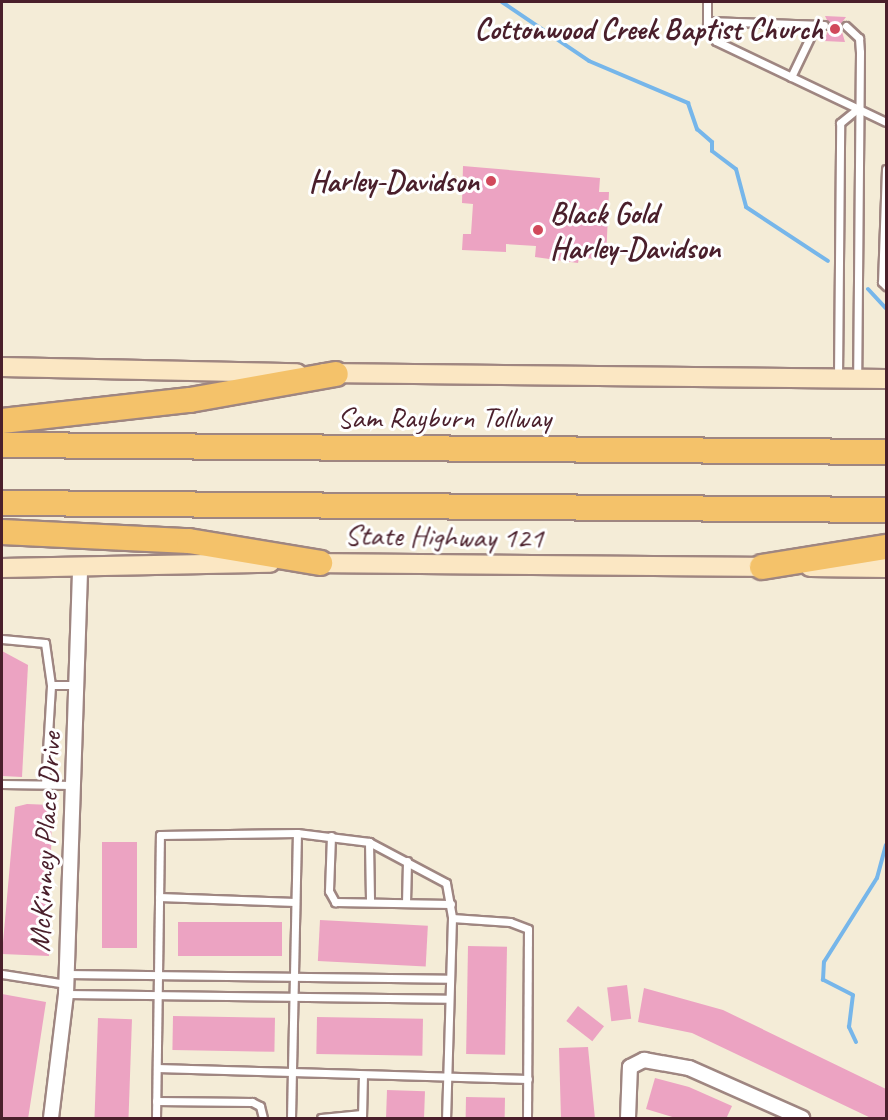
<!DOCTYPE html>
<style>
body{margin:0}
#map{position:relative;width:888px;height:1120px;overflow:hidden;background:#f4ecd7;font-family:Caveat,sans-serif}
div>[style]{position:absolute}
.stream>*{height:4px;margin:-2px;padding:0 2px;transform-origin:2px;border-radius:2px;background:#76b6ea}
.building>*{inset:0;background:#eca3c2;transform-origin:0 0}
.roads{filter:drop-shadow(2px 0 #9f8681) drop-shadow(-2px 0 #9f8681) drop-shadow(0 2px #9f8681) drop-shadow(0 -2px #9f8681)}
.lane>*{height:7px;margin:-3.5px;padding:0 3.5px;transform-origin:3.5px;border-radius:3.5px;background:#fff}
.street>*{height:14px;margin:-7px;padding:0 7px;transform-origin:7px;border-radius:7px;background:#fff}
.secondary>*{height:18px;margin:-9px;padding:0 9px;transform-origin:9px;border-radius:9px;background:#fbe7c3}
.highway>*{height:24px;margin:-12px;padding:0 12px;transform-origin:12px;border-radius:12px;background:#f4c26a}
.dots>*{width:16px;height:16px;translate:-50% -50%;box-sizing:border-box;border:3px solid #fff;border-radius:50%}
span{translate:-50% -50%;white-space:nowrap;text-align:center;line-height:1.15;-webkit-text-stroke:6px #fff;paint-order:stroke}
.poi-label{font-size:30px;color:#4a1f2b;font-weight:700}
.right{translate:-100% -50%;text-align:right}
.left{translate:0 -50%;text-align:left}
.street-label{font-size:30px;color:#4a1f2b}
.frame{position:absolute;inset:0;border:3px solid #4a1f2b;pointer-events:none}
</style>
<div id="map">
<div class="stream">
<div style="left:502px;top:2px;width:105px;rotate:34.1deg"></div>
<div style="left:589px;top:61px;width:108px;rotate:23deg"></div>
<div style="left:688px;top:103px;width:28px;rotate:71deg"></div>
<div style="left:697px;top:129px;width:20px;rotate:41deg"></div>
<div style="left:712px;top:142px;width:9px;rotate:90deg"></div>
<div style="left:712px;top:151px;width:30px;rotate:37deg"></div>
<div style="left:736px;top:169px;width:39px;rotate:75deg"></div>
<div style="left:746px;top:207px;width:98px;rotate:33.4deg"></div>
<div style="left:868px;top:289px;width:26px;rotate:47deg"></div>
<div style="left:856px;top:1042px;width:17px;rotate:-115deg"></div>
<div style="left:849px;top:1027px;width:32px;rotate:-83deg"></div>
<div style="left:853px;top:995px;width:34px;rotate:-153deg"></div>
<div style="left:823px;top:980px;width:18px;rotate:-87deg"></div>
<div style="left:824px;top:962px;width:99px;rotate:-57.8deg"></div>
<div style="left:877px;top:878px;width:34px;rotate:-75deg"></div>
</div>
<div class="building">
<div style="clip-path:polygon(825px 16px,846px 17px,840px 25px,845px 42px,824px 41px,830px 26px)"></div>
<div style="clip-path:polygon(463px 166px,600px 178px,599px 192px,609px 192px,606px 259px,579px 258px,578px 263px,535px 257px,536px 246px,506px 244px,506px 252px,462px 250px,463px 234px,471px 234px,473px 204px,462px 203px)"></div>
<div style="clip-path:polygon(2px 651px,28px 665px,22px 777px,2px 776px)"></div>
<div style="clip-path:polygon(27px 804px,52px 805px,49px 956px,2px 954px,15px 807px)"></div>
<div style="left:102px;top:842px;width:35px;height:106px"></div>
<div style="left:320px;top:920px;width:108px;height:41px;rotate:3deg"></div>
<div style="left:178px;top:922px;width:104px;height:34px"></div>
<div style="left:468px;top:946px;width:39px;height:108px;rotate:1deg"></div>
<div style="left:627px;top:985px;width:34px;height:20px;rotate:83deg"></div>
<div style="clip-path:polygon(644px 988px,723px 1010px,886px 1089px,886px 1119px,873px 1119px,692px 1033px,638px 1022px)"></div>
<div style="clip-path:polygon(2px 994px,46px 1002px,28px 1119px,2px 1119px)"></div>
<div style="left:578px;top:1006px;width:33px;height:19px;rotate:38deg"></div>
<div style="left:173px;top:1016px;width:102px;height:34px;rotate:1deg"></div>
<div style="left:317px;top:1017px;width:106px;height:37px;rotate:1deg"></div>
<div style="left:98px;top:1018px;width:34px;height:101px;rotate:2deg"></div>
<div style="clip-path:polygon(588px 1047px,595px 1119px,561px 1119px,559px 1048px)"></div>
<div style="clip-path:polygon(655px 1078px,689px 1087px,732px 1106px,726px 1119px,679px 1119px,646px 1109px)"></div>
<div style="left:387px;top:1090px;width:38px;height:29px;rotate:2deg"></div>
<div style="left:466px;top:1097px;width:39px;height:22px;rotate:1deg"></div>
</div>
<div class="roads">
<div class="lane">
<div style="left:707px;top:2px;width:23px;rotate:90deg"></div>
<div style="left:707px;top:25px;width:18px;rotate:61deg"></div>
<div style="left:716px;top:41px;width:188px;rotate:25.5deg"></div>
<div style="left:707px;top:21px;width:117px;rotate:2deg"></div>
<div style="left:846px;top:26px;width:18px;rotate:43deg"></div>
<div style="left:859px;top:38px;width:14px;rotate:86deg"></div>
<div style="left:860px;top:52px;width:326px;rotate:90.5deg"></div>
<div style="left:791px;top:77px;width:55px;rotate:-64.4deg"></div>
<div style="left:886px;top:169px;width:113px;rotate:92deg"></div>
<div style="left:882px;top:282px;width:6px;rotate:45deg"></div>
<div style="left:838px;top:377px;width:254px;rotate:-89.5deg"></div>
<div style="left:840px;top:123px;width:22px;rotate:-39deg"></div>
<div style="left:2px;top:639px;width:43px;rotate:5.3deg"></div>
<div style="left:45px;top:643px;width:42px;rotate:81.9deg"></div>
<div style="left:2px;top:784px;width:72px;rotate:0.8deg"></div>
<div style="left:45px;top:784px;width:99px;rotate:-86.5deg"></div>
<div style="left:51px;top:685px;width:27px"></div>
<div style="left:331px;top:836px;width:55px;rotate:92.1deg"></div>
<div style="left:329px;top:891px;width:13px;rotate:61deg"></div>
<div style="left:335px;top:902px;width:116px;rotate:1deg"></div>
<div style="left:369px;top:842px;width:60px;rotate:89deg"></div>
<div style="left:159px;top:897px;width:136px;rotate:2.1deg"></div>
<div style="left:406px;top:903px;width:42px;rotate:-88.6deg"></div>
<div style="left:452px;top:918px;width:58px;rotate:3.9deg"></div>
<div style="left:510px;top:922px;width:19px;rotate:21deg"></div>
<div style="left:528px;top:929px;width:189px;rotate:90.3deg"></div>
<div style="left:2px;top:974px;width:65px;rotate:8.9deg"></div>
<div style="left:66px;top:974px;width:384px;rotate:0.7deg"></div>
<div style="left:66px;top:994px;width:383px;rotate:0.7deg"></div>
<div style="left:157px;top:1068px;width:371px;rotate:1.7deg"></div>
<div style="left:156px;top:1101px;width:96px;rotate:0.6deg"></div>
<div style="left:252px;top:1102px;width:9px;rotate:27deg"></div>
<div style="left:260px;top:1106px;width:12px;rotate:76deg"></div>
<div style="left:156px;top:1118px;width:283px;rotate:-89.2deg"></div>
<div style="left:160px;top:835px;width:137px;rotate:-0.8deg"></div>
<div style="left:297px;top:833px;width:73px;rotate:7.1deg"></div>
<div style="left:369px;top:842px;width:87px;rotate:28deg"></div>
<div style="left:446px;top:883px;width:36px;rotate:80deg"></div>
<div style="left:452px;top:918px;width:200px;rotate:91.7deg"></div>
<div style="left:291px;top:1118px;width:285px;rotate:-88.8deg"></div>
<div style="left:321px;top:1118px;width:41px;rotate:-5.6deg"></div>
<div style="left:362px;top:1118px;width:43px;rotate:-88.7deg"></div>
</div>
<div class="street">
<div style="left:51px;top:1118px;width:125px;rotate:-83.1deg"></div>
<div style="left:66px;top:994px;width:427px;rotate:-88.1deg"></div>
<div style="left:628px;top:1118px;width:51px;rotate:-87.8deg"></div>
<div style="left:630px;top:1067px;width:16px;rotate:-27deg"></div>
<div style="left:644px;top:1060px;width:46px;rotate:10.1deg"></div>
<div style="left:689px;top:1068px;width:124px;rotate:23.9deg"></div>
</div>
<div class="secondary">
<div style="left:2px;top:367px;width:295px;rotate:1.2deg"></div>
<div style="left:324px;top:373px;width:562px;rotate:0.61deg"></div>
<div style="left:309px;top:563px;width:465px;rotate:0.5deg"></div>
<div style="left:810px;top:567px;width:76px;rotate:0.8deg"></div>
<div style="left:2px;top:568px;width:268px;rotate:-1.1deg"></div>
</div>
<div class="highway">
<div style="left:2px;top:421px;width:189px;rotate:-6.4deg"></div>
<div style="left:190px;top:400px;width:148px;rotate:-10.1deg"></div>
<div style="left:2px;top:445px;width:884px;rotate:0.45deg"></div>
<div style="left:2px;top:503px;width:884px;rotate:0.45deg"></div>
<div style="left:2px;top:532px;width:187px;rotate:2.8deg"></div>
<div style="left:189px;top:541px;width:133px;rotate:9.5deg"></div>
<div style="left:762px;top:567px;width:126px;rotate:-9.2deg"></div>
</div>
</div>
<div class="dots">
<div style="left:835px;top:29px;background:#d1495b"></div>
<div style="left:491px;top:181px;background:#d1495b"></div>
<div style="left:538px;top:230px;background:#d1495b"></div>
</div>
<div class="poi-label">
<span class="right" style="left:823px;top:29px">Cottonwood Creek Baptist Church</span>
<span class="right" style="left:479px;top:181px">Harley-Davidson</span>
<span class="left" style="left:550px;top:230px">Black Gold<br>Harley-Davidson</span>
</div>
<div class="street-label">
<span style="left:444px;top:417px">Sam Rayburn Tollway</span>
<span style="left:444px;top:536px;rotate:1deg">State Highway 121</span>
<span style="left:45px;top:842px;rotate:-87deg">McKinney Place Drive</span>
</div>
<div class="frame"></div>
</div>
